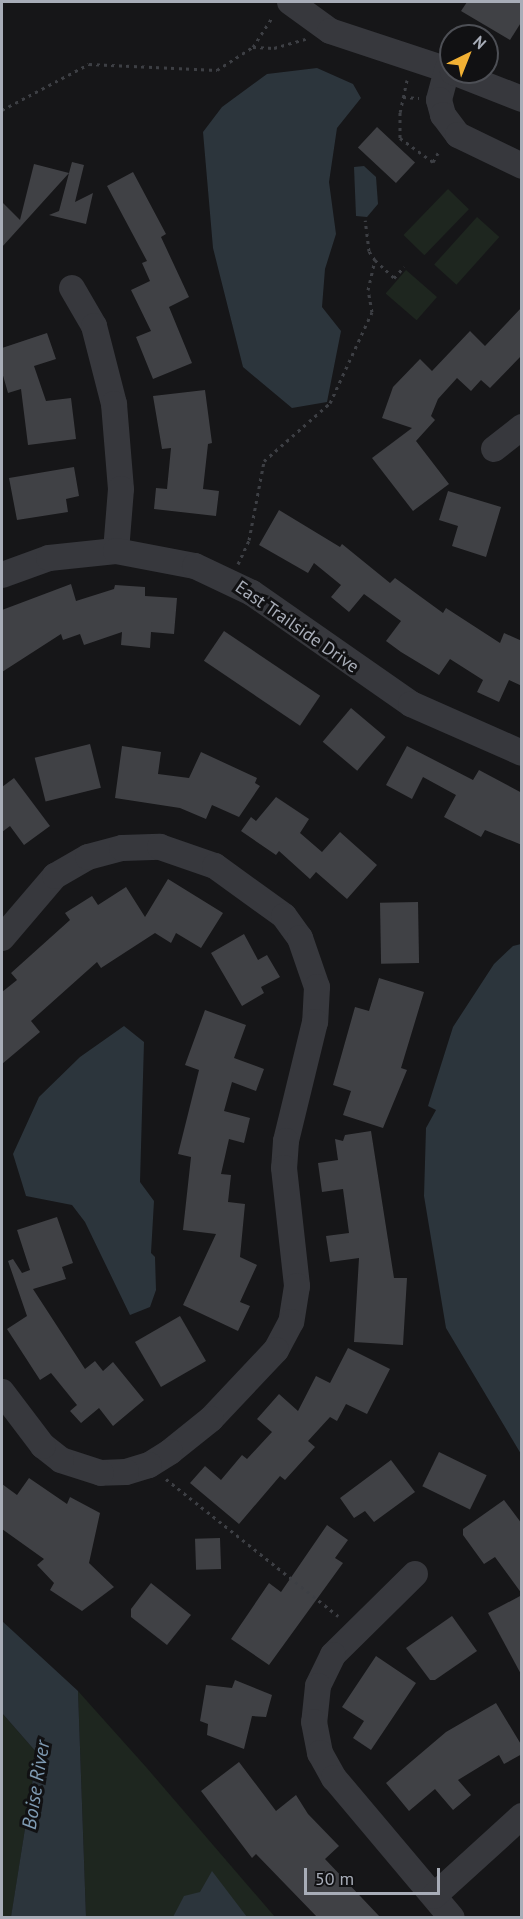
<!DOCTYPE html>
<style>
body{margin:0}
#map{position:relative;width:523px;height:1919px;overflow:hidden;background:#161618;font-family:"PT Sans",sans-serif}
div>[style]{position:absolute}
.green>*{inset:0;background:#1e261f;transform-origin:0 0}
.water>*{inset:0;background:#2c353c}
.building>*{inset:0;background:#404145;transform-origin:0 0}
.path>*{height:3px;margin-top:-1.5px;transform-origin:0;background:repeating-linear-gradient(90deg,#3d3f44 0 3px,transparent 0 7.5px)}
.minor>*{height:26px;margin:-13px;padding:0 13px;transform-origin:13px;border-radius:13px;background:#37383d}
span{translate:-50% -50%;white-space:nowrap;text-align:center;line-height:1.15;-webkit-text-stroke:6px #111113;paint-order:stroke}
.street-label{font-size:18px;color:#a8adb8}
.water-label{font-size:20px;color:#7f9bb3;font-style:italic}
.frame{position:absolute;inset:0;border:3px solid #a8adb8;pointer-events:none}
.north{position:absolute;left:439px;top:24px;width:60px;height:60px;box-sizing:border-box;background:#111113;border:2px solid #4d4f55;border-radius:50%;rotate:43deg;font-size:16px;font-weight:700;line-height:24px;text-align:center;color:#a8adb8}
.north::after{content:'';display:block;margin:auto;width:21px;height:27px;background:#f2b134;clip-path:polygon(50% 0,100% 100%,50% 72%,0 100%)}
.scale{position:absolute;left:304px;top:1868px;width:136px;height:27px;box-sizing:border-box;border:3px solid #a8adb8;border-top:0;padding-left:8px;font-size:18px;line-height:21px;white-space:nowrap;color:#a8adb8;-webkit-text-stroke:4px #111113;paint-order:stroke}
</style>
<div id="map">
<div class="green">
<div style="left:448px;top:189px;width:29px;height:64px;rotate:44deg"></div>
<div style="left:477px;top:217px;width:30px;height:64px;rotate:42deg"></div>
<div style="left:406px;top:270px;width:41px;height:31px;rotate:41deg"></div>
<div style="clip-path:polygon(78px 1691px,146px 1767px,275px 1917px,86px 1917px)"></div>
<div style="clip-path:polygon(2px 1713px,37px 1753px,11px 1918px,2px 1917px)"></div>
</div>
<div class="water">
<div style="clip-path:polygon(317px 68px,353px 84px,361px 98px,337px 128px,329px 182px,336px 234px,325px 269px,322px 307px,341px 331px,327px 402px,292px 408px,243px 367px,213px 248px,203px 132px,222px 107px,267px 74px)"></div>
<div style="clip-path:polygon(364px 166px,376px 177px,378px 204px,367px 217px,356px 216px,354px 167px)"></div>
<div style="clip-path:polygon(521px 944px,522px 944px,521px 1454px,446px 1328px,424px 1196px,426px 1128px,436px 1110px,428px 1106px,453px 1027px,494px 964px,513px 946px)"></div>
<div style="clip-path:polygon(124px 1026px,144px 1042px,140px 1182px,154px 1201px,151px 1253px,155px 1257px,156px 1290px,150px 1307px,130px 1315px,85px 1222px,72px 1205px,26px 1196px,13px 1154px,39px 1097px,80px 1057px)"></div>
<div style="clip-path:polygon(2px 1621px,78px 1691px,86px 1917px,11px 1917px,37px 1753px,2px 1713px)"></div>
<div style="clip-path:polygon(212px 1871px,247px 1917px,173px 1917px,184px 1896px,200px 1892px)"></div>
</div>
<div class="building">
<div style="clip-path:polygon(467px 2px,522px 2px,522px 21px,510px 40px,461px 11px)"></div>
<div style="left:377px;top:127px;width:52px;height:28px;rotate:43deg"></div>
<div style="clip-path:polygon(72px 162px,84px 165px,75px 202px,93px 193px,86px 224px,49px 215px,59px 211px,69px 173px,2px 247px,2px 202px,20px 220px,34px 164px,69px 173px)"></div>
<div style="clip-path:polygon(133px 172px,166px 234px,161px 237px,189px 297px,169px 307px,192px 363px,153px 379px,136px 337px,151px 331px,131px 290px,150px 281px,142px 263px,147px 261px,107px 186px)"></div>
<div style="clip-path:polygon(522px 307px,522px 355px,490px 388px,481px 380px,471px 391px,457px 378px,438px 399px,431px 416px,435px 420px,416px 441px,449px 484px,413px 511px,372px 458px,412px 428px,382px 418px,393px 387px,420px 359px,432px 371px,470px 331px,485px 346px)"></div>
<div style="clip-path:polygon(47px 333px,56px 359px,34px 366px,46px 401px,71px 398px,76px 439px,28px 445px,21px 389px,8px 393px,2px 372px,2px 348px)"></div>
<div style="clip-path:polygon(205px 390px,212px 443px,208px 444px,203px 489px,219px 491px,216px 516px,154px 509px,156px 488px,167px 489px,171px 448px,162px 449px,153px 396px)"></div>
<div style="clip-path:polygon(74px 467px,79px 496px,66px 499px,68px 512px,17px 520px,9px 478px)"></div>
<div style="clip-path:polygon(448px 491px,501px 507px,486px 557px,452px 546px,458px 526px,439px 520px)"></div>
<div style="clip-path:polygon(279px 510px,340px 547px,342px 544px,390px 583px,395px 578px,443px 613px,446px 608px,500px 643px,504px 633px,522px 641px,522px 686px,509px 680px,499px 702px,477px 692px,483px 680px,450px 659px,439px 675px,401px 652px,386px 641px,401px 621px,364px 594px,349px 612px,331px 597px,341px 585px,314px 563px,308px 573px,259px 545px)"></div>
<div style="clip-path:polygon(71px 584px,76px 601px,114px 589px,115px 585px,145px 587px,145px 596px,177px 598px,174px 634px,151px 632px,150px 648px,121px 645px,122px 632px,84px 645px,80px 634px,63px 640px,61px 634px,2px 672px,2px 610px)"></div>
<div style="left:224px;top:631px;width:116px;height:36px;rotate:34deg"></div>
<div style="left:351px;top:708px;width:45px;height:44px;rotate:40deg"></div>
<div style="left:90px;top:744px;width:45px;height:57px;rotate:76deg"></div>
<div style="clip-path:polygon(122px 746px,161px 752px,158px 774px,189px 778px,201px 752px,257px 778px,255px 783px,260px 786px,239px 817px,212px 805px,206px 819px,180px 808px,115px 798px)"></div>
<div style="clip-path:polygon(407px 746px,473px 780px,479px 770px,522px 793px,522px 845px,485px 830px,481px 837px,444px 817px,456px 795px,423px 777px,412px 799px,386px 785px)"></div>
<div style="clip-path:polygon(14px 778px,50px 826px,24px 845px,10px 826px,2px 832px,2px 787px)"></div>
<div style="clip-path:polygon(276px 797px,309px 819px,300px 833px,322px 852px,340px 832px,377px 865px,347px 899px,316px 872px,310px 879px,279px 851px,276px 855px,241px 831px,251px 817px,256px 821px)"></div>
<div style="clip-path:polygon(168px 879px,223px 913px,201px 948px,176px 933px,171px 943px,155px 933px,101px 968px,97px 962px,31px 1021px,40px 1032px,2px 1064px,2px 992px,17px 980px,11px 973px,70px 920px,65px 913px,92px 896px,98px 905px,126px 887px,145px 917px)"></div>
<div style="left:418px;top:902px;width:61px;height:38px;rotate:89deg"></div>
<div style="clip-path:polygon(244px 934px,258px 960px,267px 955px,280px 977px,261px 987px,264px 993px,242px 1006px,211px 953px)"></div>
<div style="clip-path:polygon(379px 978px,424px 992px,401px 1068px,407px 1070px,383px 1128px,343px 1115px,351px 1091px,333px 1085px,355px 1007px,369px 1011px)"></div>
<div style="clip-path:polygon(205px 1010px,246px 1025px,234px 1058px,264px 1069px,256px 1091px,232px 1082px,224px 1111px,250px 1118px,244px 1143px,229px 1139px,221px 1174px,231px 1175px,228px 1202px,245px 1204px,240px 1257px,257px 1265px,240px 1302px,250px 1306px,238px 1331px,183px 1305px,216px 1234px,183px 1230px,191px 1157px,178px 1154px,199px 1070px,185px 1065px)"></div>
<div style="clip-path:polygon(371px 1131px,394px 1278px,407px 1278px,403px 1345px,354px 1342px,359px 1258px,330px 1262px,326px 1236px,349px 1233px,343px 1189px,322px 1192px,318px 1163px,338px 1160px,335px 1139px,343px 1141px,345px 1135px)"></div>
<div style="clip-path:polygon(57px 1217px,73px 1263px,62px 1267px,66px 1279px,33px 1289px,85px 1369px,95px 1361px,103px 1371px,113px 1362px,144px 1400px,113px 1426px,99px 1408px,81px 1423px,70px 1411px,77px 1405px,51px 1373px,40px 1380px,7px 1329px,27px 1316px,8px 1261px,13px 1259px,22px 1273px,30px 1270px,17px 1230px)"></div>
<div style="left:180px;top:1316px;width:52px;height:52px;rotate:60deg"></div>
<div style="clip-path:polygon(348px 1348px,390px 1369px,367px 1414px,346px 1404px,337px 1421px,330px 1417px,308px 1441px,315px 1447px,285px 1480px,280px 1476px,239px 1524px,190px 1483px,205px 1466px,221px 1480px,242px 1455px,247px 1459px,272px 1432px,257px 1419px,279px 1394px,298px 1411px,316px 1376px,330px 1383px)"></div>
<div style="left:439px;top:1452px;width:53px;height:38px;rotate:26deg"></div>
<div style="clip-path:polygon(391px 1460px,415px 1492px,374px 1522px,365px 1511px,354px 1518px,340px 1498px)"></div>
<div style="clip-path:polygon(29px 1478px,67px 1504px,70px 1497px,100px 1513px,89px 1563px,114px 1587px,82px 1611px,50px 1590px,54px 1583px,37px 1565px,44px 1559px,2px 1529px,2px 1484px,17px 1495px)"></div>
<div style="clip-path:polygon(504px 1500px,522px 1524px,522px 1594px,495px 1557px,484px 1564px,463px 1535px,463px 1529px)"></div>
<div style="clip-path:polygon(327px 1525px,348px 1540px,335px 1558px,343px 1563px,269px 1665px,231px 1639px,269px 1583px,281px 1592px)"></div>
<div style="left:220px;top:1538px;width:31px;height:25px;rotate:88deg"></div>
<div style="clip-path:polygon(151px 1583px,191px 1615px,167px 1645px,131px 1617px,131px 1609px)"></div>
<div style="clip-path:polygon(522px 1595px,522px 1676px,488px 1613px)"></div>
<div style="clip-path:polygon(452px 1616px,477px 1651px,435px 1680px,430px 1680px,406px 1648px)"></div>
<div style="clip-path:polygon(376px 1656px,416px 1683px,371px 1750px,353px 1738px,364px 1721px,342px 1707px)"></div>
<div style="clip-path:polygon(235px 1680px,272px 1695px,266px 1717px,252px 1716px,244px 1749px,207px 1735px,208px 1724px,200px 1721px,206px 1685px,232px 1688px)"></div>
<div style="clip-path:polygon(496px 1703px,522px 1746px,522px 1754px,504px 1764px,499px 1755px,458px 1780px,471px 1795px,453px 1810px,435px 1789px,409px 1811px,386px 1783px,446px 1732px)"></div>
<div style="clip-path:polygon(239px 1762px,276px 1811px,296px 1795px,308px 1814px,339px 1846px,325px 1859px,380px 1917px,317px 1917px,256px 1854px,252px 1858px,201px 1791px)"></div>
</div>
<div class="path">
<div style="left:253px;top:47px;width:21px;rotate:3deg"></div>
<div style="left:274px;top:48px;width:33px;rotate:-16deg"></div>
<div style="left:407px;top:80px;width:33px;rotate:102deg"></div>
<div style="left:400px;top:112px;width:26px;rotate:90deg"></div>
<div style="left:400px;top:138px;width:41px;rotate:36deg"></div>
<div style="left:433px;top:162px;width:13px;rotate:-61deg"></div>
<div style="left:403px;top:97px;width:16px;rotate:4deg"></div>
<div style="left:2px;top:110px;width:98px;rotate:-27.9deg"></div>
<div style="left:89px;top:64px;width:128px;rotate:2.7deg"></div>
<div style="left:217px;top:70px;width:43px;rotate:-32.6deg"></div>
<div style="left:253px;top:47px;width:35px;rotate:-57deg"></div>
<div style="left:375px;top:260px;width:26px;rotate:43deg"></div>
<div style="left:394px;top:278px;width:15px;rotate:-48deg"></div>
<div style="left:238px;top:564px;width:26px;rotate:-65deg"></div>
<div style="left:249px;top:540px;width:80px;rotate:-79.2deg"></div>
<div style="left:264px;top:461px;width:88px;rotate:-41.3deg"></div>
<div style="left:330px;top:403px;width:100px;rotate:-65.2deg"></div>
<div style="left:372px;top:312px;width:22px;rotate:-100deg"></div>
<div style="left:368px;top:290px;width:31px;rotate:-77deg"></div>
<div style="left:375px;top:260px;width:11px;rotate:-124deg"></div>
<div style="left:369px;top:251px;width:31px;rotate:-97deg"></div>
<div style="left:166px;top:1479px;width:220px;rotate:38.5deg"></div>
</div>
<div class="minor">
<div style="left:290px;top:2px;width:49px;rotate:35.9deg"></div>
<div style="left:330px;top:31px;width:127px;rotate:18.3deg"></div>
<div style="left:447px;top:70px;width:31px;rotate:105deg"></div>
<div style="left:439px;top:100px;width:16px;rotate:75deg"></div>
<div style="left:443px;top:115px;width:25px;rotate:53deg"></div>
<div style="left:458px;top:135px;width:71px;rotate:25.8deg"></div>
<div style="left:453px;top:72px;width:74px;rotate:21.4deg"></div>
<div style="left:72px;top:288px;width:44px;rotate:59.9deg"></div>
<div style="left:94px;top:326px;width:81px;rotate:75.6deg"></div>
<div style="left:114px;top:404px;width:85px;rotate:85.3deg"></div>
<div style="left:121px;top:489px;width:62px;rotate:94.6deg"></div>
<div style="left:494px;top:449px;width:36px;rotate:-38deg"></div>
<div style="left:2px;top:575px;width:50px;rotate:-19.9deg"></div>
<div style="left:49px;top:558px;width:67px;rotate:-6deg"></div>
<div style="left:116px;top:551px;width:80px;rotate:10.8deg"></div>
<div style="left:195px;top:566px;width:63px;rotate:25.3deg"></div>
<div style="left:252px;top:593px;width:194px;rotate:34.9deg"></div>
<div style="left:411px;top:704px;width:121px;rotate:23.8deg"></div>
<div style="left:2px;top:938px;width:82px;rotate:-49.5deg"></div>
<div style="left:55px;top:876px;width:38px;rotate:-30deg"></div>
<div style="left:88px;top:857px;width:35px;rotate:-15deg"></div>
<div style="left:122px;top:848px;width:38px;rotate:-2deg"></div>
<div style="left:160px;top:847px;width:58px;rotate:19.1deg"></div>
<div style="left:215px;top:866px;width:85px;rotate:35.9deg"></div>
<div style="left:284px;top:916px;width:27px;rotate:54deg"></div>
<div style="left:300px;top:938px;width:52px;rotate:70.9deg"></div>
<div style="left:317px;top:987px;width:35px;rotate:93deg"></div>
<div style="left:315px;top:1022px;width:122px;rotate:103.7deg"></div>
<div style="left:286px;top:1141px;width:27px;rotate:94deg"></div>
<div style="left:284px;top:1168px;width:119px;rotate:83.7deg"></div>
<div style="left:297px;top:1286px;width:36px;rotate:99deg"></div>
<div style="left:291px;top:1322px;width:32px;rotate:118deg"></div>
<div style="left:276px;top:1350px;width:95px;rotate:133.3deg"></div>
<div style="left:211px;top:1419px;width:53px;rotate:141.2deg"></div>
<div style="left:170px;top:1452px;width:25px;rotate:148deg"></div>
<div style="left:149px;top:1465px;width:24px;rotate:163deg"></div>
<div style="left:126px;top:1472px;width:25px;rotate:178deg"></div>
<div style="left:101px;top:1473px;width:42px;rotate:-162deg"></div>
<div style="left:61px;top:1460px;width:23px;rotate:-142deg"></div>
<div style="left:43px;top:1446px;width:68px;rotate:-127.2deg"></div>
<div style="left:415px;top:1574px;width:115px;rotate:135.4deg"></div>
<div style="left:333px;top:1655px;width:34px;rotate:116deg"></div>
<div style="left:318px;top:1686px;width:36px;rotate:96deg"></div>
<div style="left:314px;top:1722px;width:32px;rotate:79deg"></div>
<div style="left:320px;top:1753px;width:29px;rotate:61deg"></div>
<div style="left:334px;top:1778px;width:183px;rotate:49.9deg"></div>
<div style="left:434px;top:1896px;width:119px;rotate:-42.3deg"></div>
</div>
<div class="street-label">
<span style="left:297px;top:627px;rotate:35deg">East Trailside Drive</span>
</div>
<div class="water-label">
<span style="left:36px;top:1785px;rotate:-81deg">Boise River</span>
</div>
<div class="frame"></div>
<div class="north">N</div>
<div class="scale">50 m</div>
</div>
